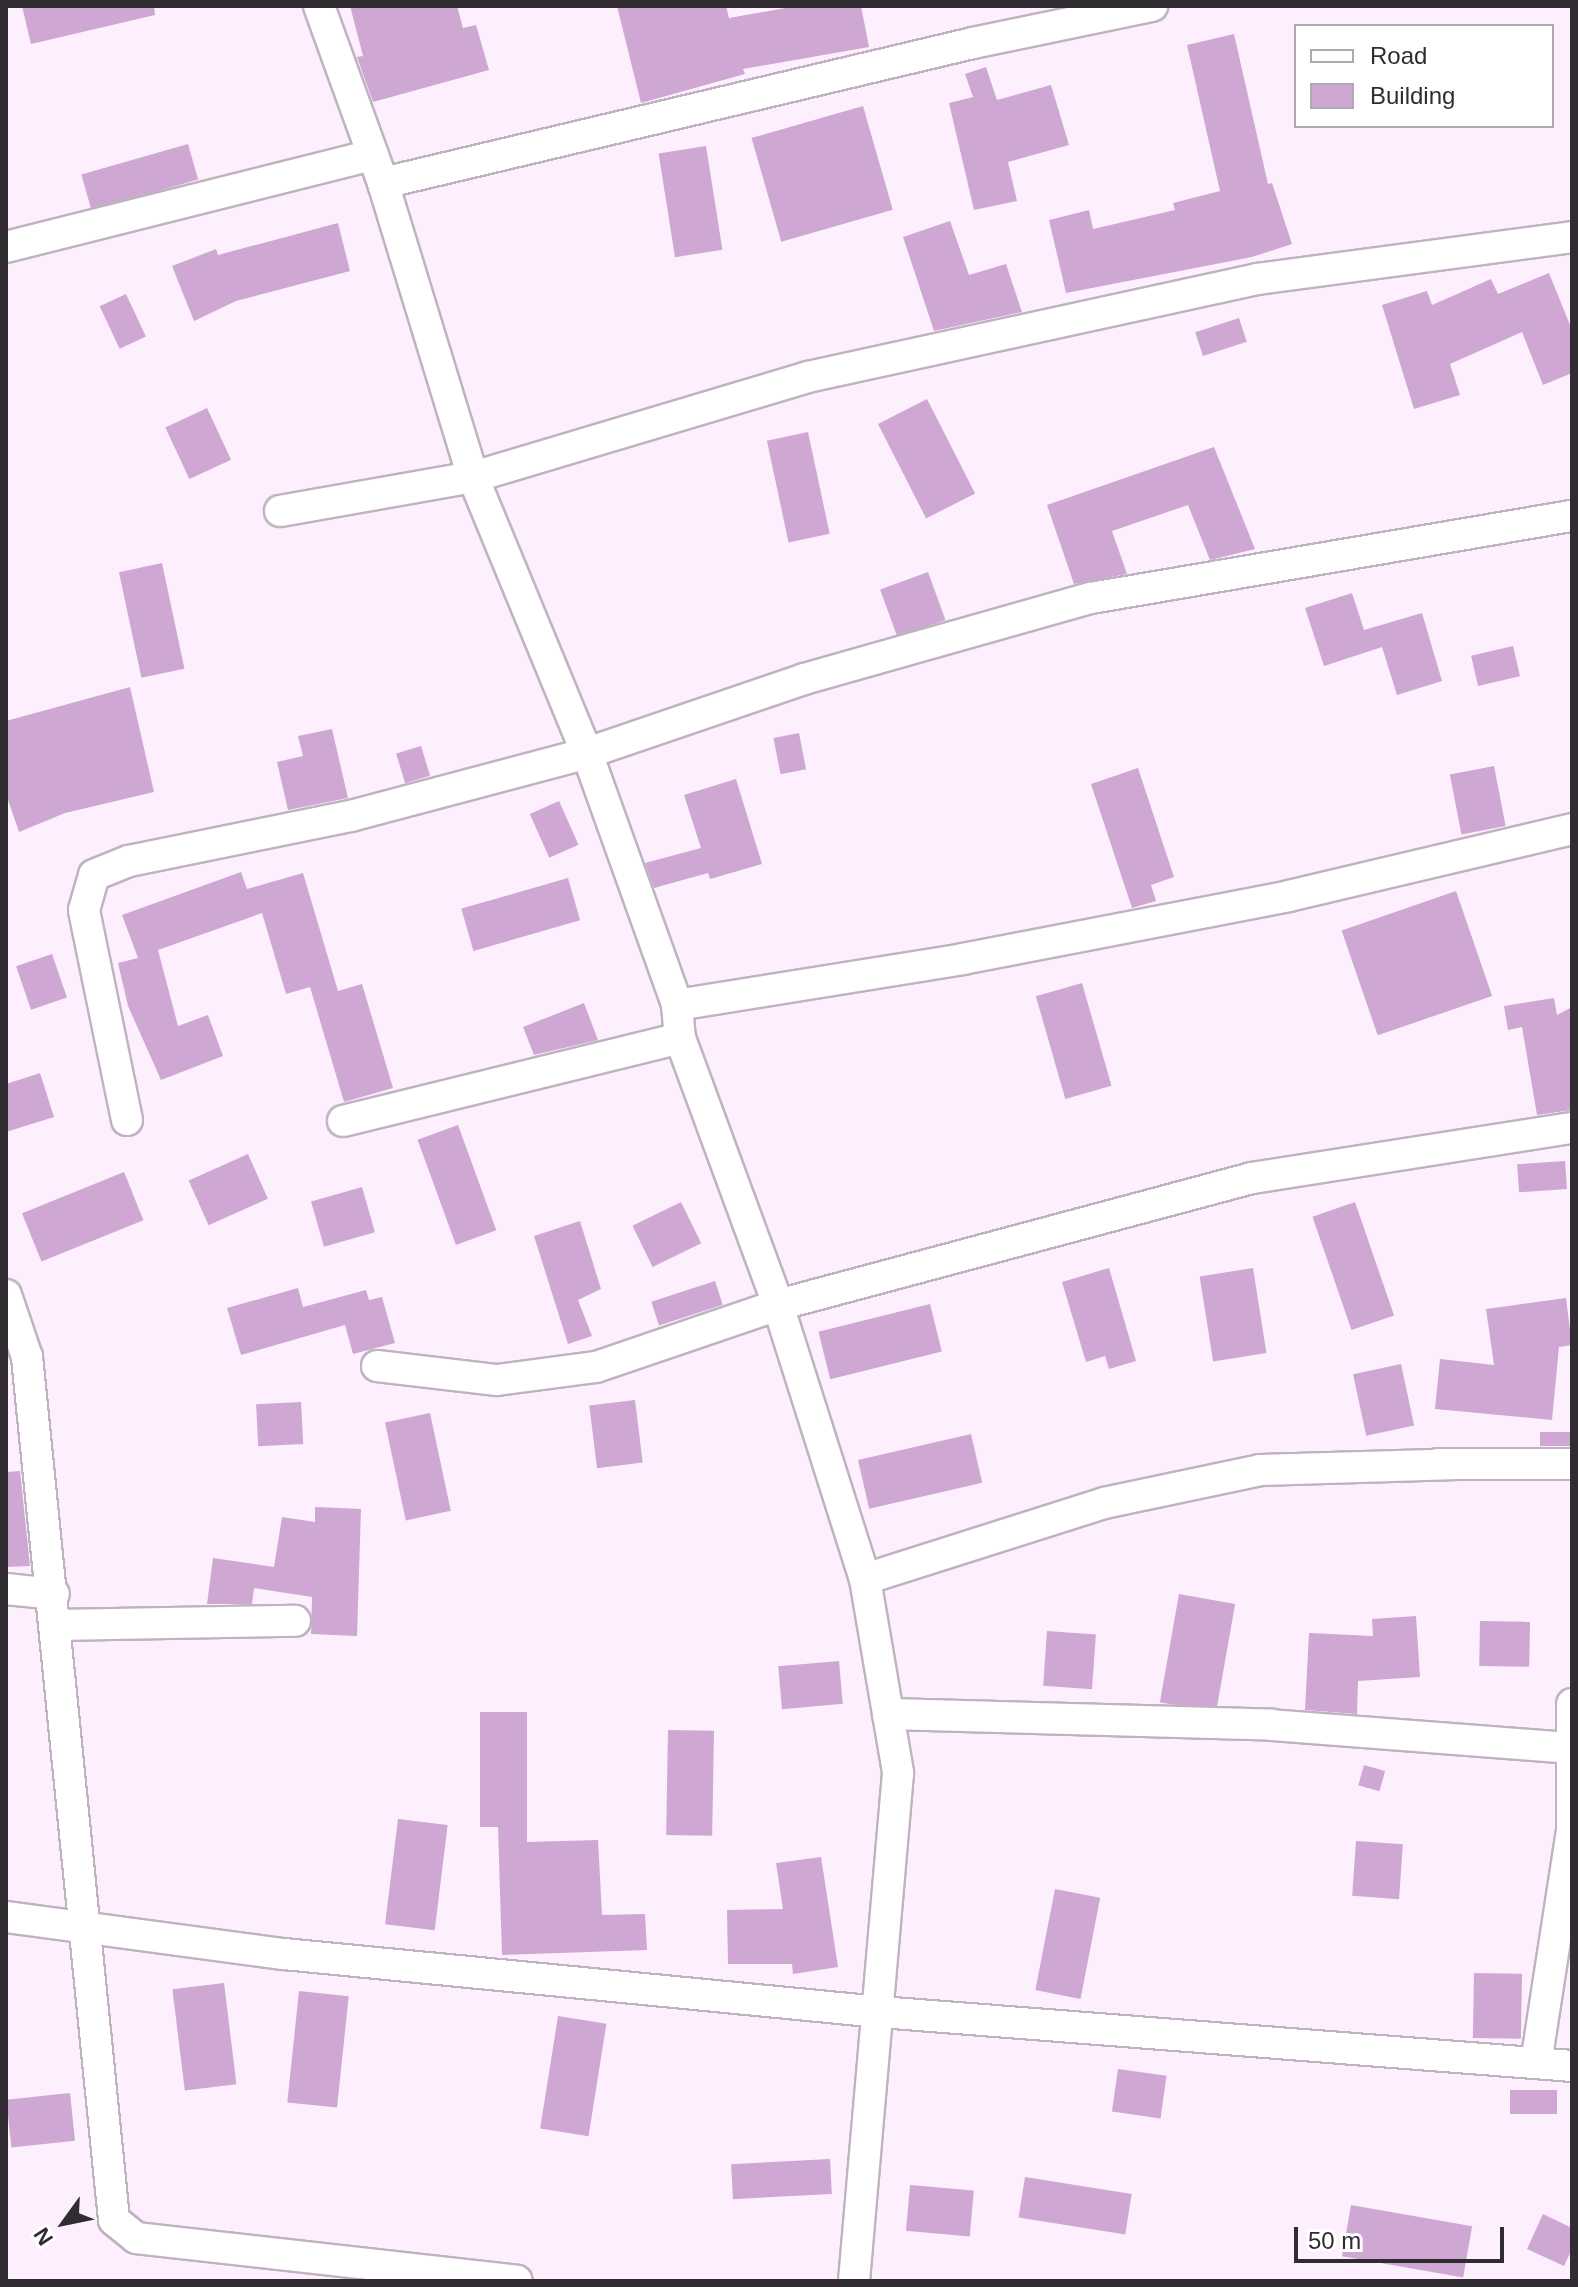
<!DOCTYPE html>
<style>
body{margin:0}
#map{position:relative;width:1578px;height:2287px;overflow:hidden;background:#fdeffe;font-family:Arial,sans-serif}
div>[style]{position:absolute}
.building>*{inset:0;background:#cea8d2;transform-origin:0 0}
.roads{filter:drop-shadow(2px 0 #c0b3c1) drop-shadow(-2px 0 #c0b3c1) drop-shadow(0 2px #c0b3c1) drop-shadow(0 -2px #c0b3c1)}
.minor>*{height:30px;margin:-15px;padding:0 15px;transform-origin:15px;border-radius:15px;background:#fff}
span{translate:-50% -50%;white-space:nowrap;text-align:center;line-height:1.15;-webkit-text-stroke:8px #fff;paint-order:stroke}
.frame{position:absolute;inset:0;border:8px solid #312c32;pointer-events:none}
.legend{position:absolute;left:1294px;top:24px;width:260px;height:104px;box-sizing:border-box;background:#fff;border:2px solid #adabad;margin:0;padding:10px 14px;list-style:none;font-size:24px;color:#312c32}
.legend li{display:flex;align-items:center;gap:16px;height:40px}
.legend b{width:40px;border:2px solid #adabad}
.north{position:absolute;left:24px;top:2183px;width:80px;height:80px;-webkit-text-stroke:6px #fff;paint-order:stroke;rotate:237deg;font-size:22px;font-weight:700;line-height:32px;text-align:center;color:#312c32}
.north::after{content:'';display:block;margin:auto;width:28px;height:36px;background:#312c32;clip-path:polygon(50% 0,100% 100%,50% 72%,0 100%)}
.scale{position:absolute;left:1294px;top:2227px;width:210px;height:36px;box-sizing:border-box;border:4px solid #312c32;border-top:0;padding-left:10px;font-size:24px;line-height:28px;white-space:nowrap;color:#312c32;-webkit-text-stroke:6px #fff;paint-order:stroke}
</style>
<div id="map">
<div class="building">
<div style="clip-path:polygon(22px 6px,154px 6px,155px 15px,31px 44px)"></div>
<div style="clip-path:polygon(350px 6px,457px 6px,463px 28px,476px 25px,489px 70px,373px 102px,357px 57px,363px 56px)"></div>
<div style="clip-path:polygon(617px 6px,726px 6px,729px 18px,797px 6px,861px 6px,869px 47px,743px 69px,745px 74px,641px 103px)"></div>
<div style="clip-path:polygon(1234px 34px,1268px 184px,1272px 183px,1292px 244px,1252px 257px,1066px 293px,1049px 220px,1089px 210px,1093px 229px,1175px 210px,1173px 203px,1220px 191px,1187px 45px)"></div>
<div style="clip-path:polygon(986px 67px,997px 100px,1051px 85px,1069px 145px,1008px 162px,1017px 201px,974px 210px,949px 103px,973px 97px,965px 74px)"></div>
<div style="left:863px;top:106px;width:108px;height:116px;rotate:74deg"></div>
<div style="left:188px;top:144px;width:37px;height:111px;rotate:74deg"></div>
<div style="left:706px;top:146px;width:105px;height:48px;rotate:81deg"></div>
<div style="clip-path:polygon(950px 221px,969px 275px,1006px 264px,1022px 312px,934px 331px,903px 237px)"></div>
<div style="clip-path:polygon(338px 223px,350px 271px,236px 301px,194px 321px,172px 266px,216px 249px,218px 255px)"></div>
<div style="clip-path:polygon(1549px 273px,1572px 330px,1572px 373px,1543px 385px,1522px 332px,1450px 364px,1460px 395px,1414px 409px,1382px 305px,1427px 291px,1432px 305px,1491px 279px,1498px 294px)"></div>
<div style="left:126px;top:294px;width:47px;height:29px;rotate:65deg"></div>
<div style="left:1239px;top:318px;width:25px;height:46px;rotate:72deg"></div>
<div style="left:927px;top:399px;width:106px;height:55px;rotate:63deg"></div>
<div style="left:207px;top:408px;width:57px;height:46px;rotate:65deg"></div>
<div style="left:808px;top:432px;width:104px;height:42px;rotate:78deg"></div>
<div style="clip-path:polygon(1214px 447px,1255px 549px,1210px 560px,1188px 505px,1112px 531px,1127px 574px,1074px 584px,1047px 505px)"></div>
<div style="left:162px;top:563px;width:108px;height:44px;rotate:78deg"></div>
<div style="left:928px;top:572px;width:51px;height:51px;rotate:70deg"></div>
<div style="clip-path:polygon(1352px 593px,1364px 630px,1422px 613px,1442px 681px,1397px 695px,1382px 647px,1324px 666px,1305px 608px)"></div>
<div style="left:1513px;top:646px;width:31px;height:43px;rotate:77deg"></div>
<div style="clip-path:polygon(130px 687px,154px 792px,65px 813px,19px 832px,6px 794px,6px 721px)"></div>
<div style="clip-path:polygon(332px 729px,348px 798px,288px 810px,277px 762px,303px 756px,298px 736px)"></div>
<div style="left:799px;top:733px;width:37px;height:26px;rotate:79deg"></div>
<div style="left:421px;top:746px;width:31px;height:26px;rotate:73deg"></div>
<div style="left:1494px;top:766px;width:61px;height:45px;rotate:79deg"></div>
<div style="clip-path:polygon(1138px 768px,1174px 877px,1151px 885px,1156px 901px,1132px 908px,1091px 784px)"></div>
<div style="clip-path:polygon(736px 779px,762px 864px,710px 879px,708px 873px,654px 888px,645px 863px,701px 848px,684px 795px)"></div>
<div style="left:559px;top:801px;width:48px;height:32px;rotate:66deg"></div>
<div style="clip-path:polygon(241px 872px,247px 889px,303px 873px,338px 991px,362px 984px,393px 1088px,344px 1102px,310px 987px,286px 994px,262px 913px,158px 950px,178px 1026px,208px 1015px,223px 1056px,161px 1080px,128px 1006px,118px 963px,138px 958px,122px 915px)"></div>
<div style="left:568px;top:878px;width:44px;height:111px;rotate:74deg"></div>
<div style="left:1456px;top:891px;width:111px;height:121px;rotate:71deg"></div>
<div style="left:52px;top:954px;width:46px;height:38px;rotate:71deg"></div>
<div style="left:1082px;top:983px;width:107px;height:48px;rotate:74deg"></div>
<div style="clip-path:polygon(1554px 998px,1557px 1015px,1572px 1007px,1572px 1110px,1537px 1115px,1522px 1027px,1508px 1030px,1504px 1006px)"></div>
<div style="clip-path:polygon(584px 1003px,598px 1040px,534px 1055px,523px 1027px)"></div>
<div style="clip-path:polygon(40px 1073px,54px 1117px,6px 1132px,6px 1084px)"></div>
<div style="left:458px;top:1125px;width:112px;height:43px;rotate:70deg"></div>
<div style="left:248px;top:1154px;width:49px;height:65px;rotate:66deg"></div>
<div style="left:1565px;top:1161px;width:28px;height:48px;rotate:86deg"></div>
<div style="left:124px;top:1172px;width:52px;height:110px;rotate:68deg"></div>
<div style="left:362px;top:1187px;width:47px;height:53px;rotate:74deg"></div>
<div style="left:681px;top:1202px;width:46px;height:54px;rotate:64deg"></div>
<div style="left:1355px;top:1202px;width:120px;height:45px;rotate:71deg"></div>
<div style="clip-path:polygon(580px 1221px,601px 1289px,578px 1300px,592px 1336px,568px 1344px,534px 1236px)"></div>
<div style="clip-path:polygon(1109px 1268px,1136px 1361px,1109px 1369px,1105px 1356px,1086px 1362px,1062px 1282px)"></div>
<div style="left:1253px;top:1268px;width:86px;height:54px;rotate:81deg"></div>
<div style="left:715px;top:1281px;width:25px;height:67px;rotate:72deg"></div>
<div style="clip-path:polygon(298px 1288px,303px 1307px,366px 1290px,369px 1300px,382px 1297px,395px 1343px,353px 1354px,345px 1325px,241px 1355px,227px 1308px)"></div>
<div style="clip-path:polygon(1566px 1298px,1572px 1345px,1559px 1347px,1552px 1420px,1435px 1409px,1440px 1359px,1494px 1365px,1486px 1309px)"></div>
<div style="left:930px;top:1304px;width:49px;height:115px;rotate:76deg"></div>
<div style="left:1401px;top:1364px;width:63px;height:49px;rotate:78deg"></div>
<div style="left:635px;top:1400px;width:63px;height:46px;rotate:83deg"></div>
<div style="left:301px;top:1402px;width:42px;height:45px;rotate:87deg"></div>
<div style="left:430px;top:1413px;width:100px;height:46px;rotate:78deg"></div>
<div style="left:1572px;top:1432px;width:14px;height:32px;rotate:90deg"></div>
<div style="left:971px;top:1434px;width:50px;height:116px;rotate:77deg"></div>
<div style="clip-path:polygon(20px 1471px,30px 1566px,6px 1567px,6px 1472px)"></div>
<div style="clip-path:polygon(315px 1507px,361px 1509px,357px 1636px,311px 1634px,312px 1597px,254px 1588px,252px 1604px,207px 1604px,213px 1558px,274px 1567px,282px 1517px,315px 1522px)"></div>
<div style="left:1179px;top:1594px;width:57px;height:110px;rotate:10deg"></div>
<div style="clip-path:polygon(1416px 1616px,1420px 1677px,1358px 1681px,1357px 1714px,1305px 1710px,1309px 1633px,1373px 1636px,1372px 1619px)"></div>
<div style="left:1480px;top:1621px;width:50px;height:45px;rotate:1deg"></div>
<div style="left:1047px;top:1631px;width:49px;height:55px;rotate:4deg"></div>
<div style="left:839px;top:1661px;width:43px;height:61px;rotate:85deg"></div>
<div style="clip-path:polygon(480px 1712px,527px 1712px,527px 1842px,598px 1840px,602px 1915px,645px 1914px,647px 1950px,502px 1955px,498px 1827px,480px 1827px)"></div>
<div style="left:668px;top:1730px;width:46px;height:105px;rotate:1deg"></div>
<div style="left:1364px;top:1765px;width:22px;height:21px;rotate:16deg"></div>
<div style="left:398px;top:1819px;width:50px;height:106px;rotate:7deg"></div>
<div style="left:1356px;top:1841px;width:47px;height:55px;rotate:4deg"></div>
<div style="clip-path:polygon(821px 1857px,838px 1967px,793px 1974px,792px 1964px,728px 1964px,727px 1910px,783px 1909px,776px 1863px)"></div>
<div style="left:1055px;top:1889px;width:46px;height:103px;rotate:11deg"></div>
<div style="left:1474px;top:1973px;width:48px;height:65px;rotate:1deg"></div>
<div style="left:224px;top:1983px;width:102px;height:52px;rotate:83deg"></div>
<div style="left:299px;top:1991px;width:50px;height:112px;rotate:6deg"></div>
<div style="left:558px;top:2016px;width:49px;height:114px;rotate:9deg"></div>
<div style="left:1118px;top:2069px;width:49px;height:43px;rotate:8deg"></div>
<div style="left:1510px;top:2090px;width:47px;height:24px"></div>
<div style="left:70px;top:2093px;width:48px;height:64px;rotate:84deg"></div>
<div style="left:830px;top:2159px;width:35px;height:99px;rotate:87deg"></div>
<div style="left:1025px;top:2177px;width:108px;height:41px;rotate:9deg"></div>
<div style="left:910px;top:2185px;width:64px;height:46px;rotate:5deg"></div>
<div style="left:1351px;top:2205px;width:123px;height:52px;rotate:10deg"></div>
<div style="clip-path:polygon(1543px 2214px,1572px 2228px,1572px 2249px,1564px 2266px,1527px 2249px)"></div>
</div>
<div class="roads">
<div class="minor">
<div style="left:319px;top:6px;width:188px;rotate:70.1deg"></div>
<div style="left:383px;top:183px;width:307px;rotate:73deg"></div>
<div style="left:473px;top:477px;width:299px;rotate:67.6deg"></div>
<div style="left:587px;top:753px;width:268px;rotate:70.3deg"></div>
<div style="left:677px;top:1005px;width:33px;rotate:85deg"></div>
<div style="left:680px;top:1038px;width:284px;rotate:69.8deg"></div>
<div style="left:778px;top:1305px;width:287px;rotate:72.4deg"></div>
<div style="left:865px;top:1579px;width:197px;rotate:80.3deg"></div>
<div style="left:898px;top:1773px;width:510px;rotate:94.95deg"></div>
<div style="left:383px;top:183px;width:606px;rotate:-13.35deg"></div>
<div style="left:973px;top:43px;width:183px;rotate:-11.7deg"></div>
<div style="left:6px;top:247px;width:378px;rotate:-14.1deg"></div>
<div style="left:280px;top:511px;width:196px;rotate:-10deg"></div>
<div style="left:473px;top:477px;width:350px;rotate:-16.6deg"></div>
<div style="left:808px;top:377px;width:461px;rotate:-12.3deg"></div>
<div style="left:1258px;top:279px;width:317px;rotate:-7.6deg"></div>
<div style="left:677px;top:1005px;width:290px;rotate:-9.1deg"></div>
<div style="left:963px;top:959px;width:332px;rotate:-10.9deg"></div>
<div style="left:1289px;top:896px;width:291px;rotate:-13.3deg"></div>
<div style="left:127px;top:1120px;width:214px;rotate:-101.6deg"></div>
<div style="left:84px;top:910px;width:36px;rotate:-74deg"></div>
<div style="left:94px;top:875px;width:38px;rotate:-22deg"></div>
<div style="left:129px;top:861px;width:227px;rotate:-11.5deg"></div>
<div style="left:351px;top:816px;width:244px;rotate:-14.9deg"></div>
<div style="left:587px;top:753px;width:229px;rotate:-18.8deg"></div>
<div style="left:804px;top:679px;width:298px;rotate:-15.8deg"></div>
<div style="left:1091px;top:598px;width:488px;rotate:-9.7deg"></div>
<div style="left:343px;top:1121px;width:347px;rotate:-13.8deg"></div>
<div style="left:6px;top:1295px;width:65px;rotate:71.3deg"></div>
<div style="left:27px;top:1357px;width:867px;rotate:84.24deg"></div>
<div style="left:114px;top:2220px;width:28px;rotate:39deg"></div>
<div style="left:136px;top:2238px;width:383px;rotate:6.4deg"></div>
<div style="left:377px;top:1366px;width:121px;rotate:6.7deg"></div>
<div style="left:497px;top:1380px;width:100px;rotate:-7.5deg"></div>
<div style="left:596px;top:1367px;width:192px;rotate:-18.8deg"></div>
<div style="left:778px;top:1305px;width:491px;rotate:-15deg"></div>
<div style="left:1252px;top:1178px;width:324px;rotate:-8.9deg"></div>
<div style="left:1438px;top:1464px;width:134px"></div>
<div style="left:865px;top:1579px;width:251px;rotate:-17.6deg"></div>
<div style="left:1104px;top:1503px;width:159px;rotate:-11.9deg"></div>
<div style="left:1260px;top:1470px;width:198px;rotate:-1.7deg"></div>
<div style="left:6px;top:1589px;width:48px;rotate:5.9deg"></div>
<div style="left:56px;top:1625px;width:239px;rotate:-1deg"></div>
<div style="left:888px;top:1714px;width:383px;rotate:1.6deg"></div>
<div style="left:1271px;top:1725px;width:300px;rotate:4.4deg"></div>
<div style="left:6px;top:1917px;width:280px;rotate:7.6deg"></div>
<div style="left:284px;top:1954px;width:599px;rotate:5.56deg"></div>
<div style="left:880px;top:2012px;width:694px;rotate:4.46deg"></div>
<div style="left:1536px;top:2063px;width:235px;rotate:-81.2deg"></div>
<div style="left:1572px;top:1831px;width:127px;rotate:-90deg"></div>
</div>
</div>
<div class="frame"></div>
<ul class="legend">
<li><b style="height:10px;background:#fff"></b>Road</li>
<li><b style="height:22px;background:#cea8d2"></b>Building</li>
</ul>
<div class="north">N</div>
<div class="scale">50 m</div>
</div>
